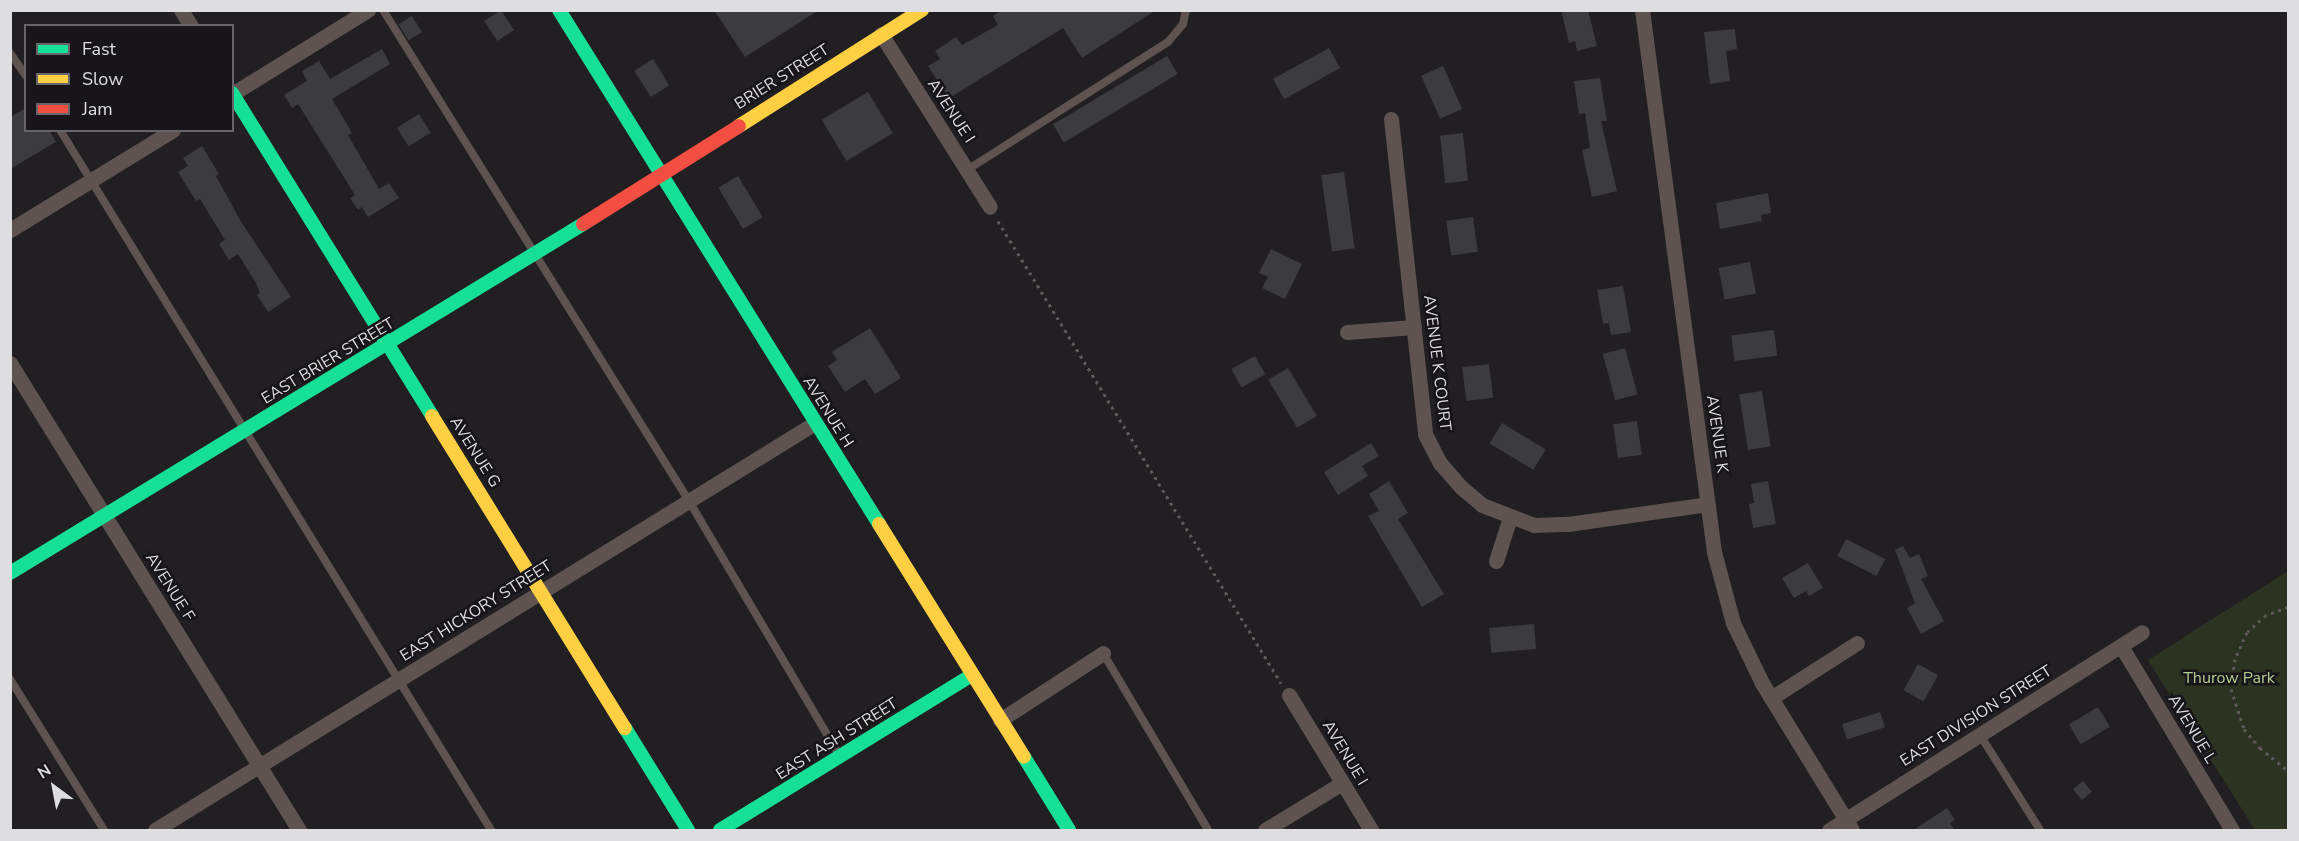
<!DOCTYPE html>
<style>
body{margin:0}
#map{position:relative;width:2299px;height:841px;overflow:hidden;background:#211f22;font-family:"Nunito Sans",sans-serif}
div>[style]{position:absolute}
.green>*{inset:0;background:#2d3321}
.building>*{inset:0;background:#3c3b3d;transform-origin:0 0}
.path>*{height:3px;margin-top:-1.5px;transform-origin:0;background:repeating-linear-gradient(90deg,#605858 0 3px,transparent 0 7.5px)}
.lane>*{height:8px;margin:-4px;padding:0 4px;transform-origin:4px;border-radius:4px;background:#5e5351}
.street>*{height:15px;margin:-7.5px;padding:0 7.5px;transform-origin:7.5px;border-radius:7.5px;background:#5e5351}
.fast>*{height:14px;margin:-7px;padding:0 7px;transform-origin:7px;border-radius:7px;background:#16e098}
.slow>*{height:14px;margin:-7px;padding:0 7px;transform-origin:7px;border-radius:7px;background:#ffcf43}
.jam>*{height:14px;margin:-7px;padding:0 7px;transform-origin:7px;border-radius:7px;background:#f24e42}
span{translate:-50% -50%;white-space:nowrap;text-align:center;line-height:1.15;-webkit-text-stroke:5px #17151a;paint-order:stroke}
.street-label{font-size:16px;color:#dedde0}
.park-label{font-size:16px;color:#b7cd90}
.frame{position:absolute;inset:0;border:12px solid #dedde0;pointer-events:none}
.legend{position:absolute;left:24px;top:24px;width:210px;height:108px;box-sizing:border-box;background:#17151a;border:2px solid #676569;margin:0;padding:8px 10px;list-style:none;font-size:18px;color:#dedde0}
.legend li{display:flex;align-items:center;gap:12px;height:30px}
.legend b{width:30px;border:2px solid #676569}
.north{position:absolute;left:24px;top:757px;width:60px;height:60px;-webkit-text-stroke:4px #17151a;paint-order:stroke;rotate:328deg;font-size:16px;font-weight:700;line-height:24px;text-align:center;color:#dedde0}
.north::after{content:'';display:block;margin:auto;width:21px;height:27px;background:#dedde0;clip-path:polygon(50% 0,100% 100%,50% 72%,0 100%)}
</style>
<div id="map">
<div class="green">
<div style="clip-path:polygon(2288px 571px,2288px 830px,2255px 830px,2148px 660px)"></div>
</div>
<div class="building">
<div style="left:501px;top:10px;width:24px;height:20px;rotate:57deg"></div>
<div style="clip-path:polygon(714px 10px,819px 10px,745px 57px)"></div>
<div style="clip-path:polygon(1002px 10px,1156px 10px,1082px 58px,1063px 28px,949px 98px,928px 66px,940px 59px,935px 51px,956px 37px,962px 45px,998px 25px,993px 16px)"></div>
<div style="clip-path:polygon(1561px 10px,1588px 10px,1597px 46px,1577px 51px,1575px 41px,1569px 43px)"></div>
<div style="left:412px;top:16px;width:19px;height:16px;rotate:58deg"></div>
<div style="clip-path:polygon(1735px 29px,1737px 49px,1726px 51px,1730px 81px,1710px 84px,1704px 32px)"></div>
<div style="left:1329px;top:48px;width:23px;height:64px;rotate:61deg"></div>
<div style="clip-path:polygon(382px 49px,390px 64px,332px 99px,352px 133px,348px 135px,379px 189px,389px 183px,399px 198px,368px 217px,362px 207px,358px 210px,350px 198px,355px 195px,298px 104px,292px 108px,284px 95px,307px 81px,302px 71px,319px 61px,330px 79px)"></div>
<div style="left:1167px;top:56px;width:21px;height:133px;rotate:59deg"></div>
<div style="left:653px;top:59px;width:31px;height:22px;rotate:58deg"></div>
<div style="left:1443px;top:66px;width:47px;height:24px;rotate:66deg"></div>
<div style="clip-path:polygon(1600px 78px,1607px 121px,1601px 121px,1617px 191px,1592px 197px,1582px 150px,1590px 148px,1585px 113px,1579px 114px,1574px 81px)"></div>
<div style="left:868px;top:92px;width:48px;height:54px;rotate:59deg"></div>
<div style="clip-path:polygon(26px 108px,26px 130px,49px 130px,56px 142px,10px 169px,10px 117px)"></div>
<div style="left:419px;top:114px;width:22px;height:26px;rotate:58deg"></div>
<div style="left:1463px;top:133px;width:48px;height:23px;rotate:84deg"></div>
<div style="clip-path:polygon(202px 146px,219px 174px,216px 176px,240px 220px,291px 297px,268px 312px,257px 295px,260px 293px,256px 283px,238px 254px,229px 260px,219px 244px,225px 240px,200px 199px,196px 201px,178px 172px,188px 166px,183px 158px)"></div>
<div style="left:1344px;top:172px;width:77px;height:23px;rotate:82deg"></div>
<div style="left:738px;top:176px;width:48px;height:23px;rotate:59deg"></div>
<div style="clip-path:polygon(1768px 193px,1771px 213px,1761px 215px,1762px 221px,1720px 229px,1716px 203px)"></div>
<div style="left:1473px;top:217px;width:35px;height:27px;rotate:82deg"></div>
<div style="clip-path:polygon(1271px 249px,1302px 264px,1285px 299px,1262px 288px,1268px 277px,1259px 273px)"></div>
<div style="left:1750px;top:262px;width:32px;height:32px;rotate:79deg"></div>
<div style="clip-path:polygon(1623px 286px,1631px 332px,1611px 335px,1609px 323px,1603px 324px,1597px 290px)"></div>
<div style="clip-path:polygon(870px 328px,901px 378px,875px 394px,865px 379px,845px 392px,828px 366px,837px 360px,832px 352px)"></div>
<div style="left:1774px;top:330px;width:26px;height:43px;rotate:83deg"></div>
<div style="left:1625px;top:348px;width:48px;height:23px;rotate:75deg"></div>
<div style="left:1255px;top:356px;width:21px;height:27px;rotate:61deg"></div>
<div style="left:1489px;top:364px;width:34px;height:27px;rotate:83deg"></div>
<div style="left:1288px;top:368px;width:56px;height:23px;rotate:59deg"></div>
<div style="left:1762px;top:391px;width:56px;height:23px;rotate:81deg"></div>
<div style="left:1637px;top:421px;width:34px;height:24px;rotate:82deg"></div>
<div style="left:1502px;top:423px;width:51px;height:24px;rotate:31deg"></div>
<div style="clip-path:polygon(1371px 443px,1379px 456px,1362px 466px,1368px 476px,1338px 495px,1324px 472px)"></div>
<div style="clip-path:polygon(1389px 481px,1408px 513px,1398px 519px,1444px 594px,1422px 607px,1368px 516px,1379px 511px,1369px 494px)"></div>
<div style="clip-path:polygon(1768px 481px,1776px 524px,1753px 528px,1749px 504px,1754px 503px,1751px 484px)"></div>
<div style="left:1846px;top:539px;width:44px;height:19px;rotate:27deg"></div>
<div style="clip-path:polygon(1903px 546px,1910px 558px,1919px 554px,1928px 576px,1921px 579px,1944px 621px,1921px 634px,1907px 608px,1915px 603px,1895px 550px)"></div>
<div style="clip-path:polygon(1808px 563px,1823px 588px,1809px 596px,1806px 591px,1794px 598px,1782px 578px)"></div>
<div style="left:1534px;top:624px;width:25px;height:45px;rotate:85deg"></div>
<div style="left:1918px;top:664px;width:23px;height:30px;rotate:29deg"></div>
<div style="left:2098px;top:707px;width:23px;height:34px;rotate:59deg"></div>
<div style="left:1880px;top:712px;width:16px;height:40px;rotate:72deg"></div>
<div style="left:2083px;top:781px;width:14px;height:13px;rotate:51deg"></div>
<div style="clip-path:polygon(1947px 808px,1955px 820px,1950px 823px,1955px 831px,1912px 831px)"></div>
</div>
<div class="path">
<div style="left:998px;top:221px;width:542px;rotate:58.51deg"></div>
<div style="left:2288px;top:607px;width:23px;rotate:160deg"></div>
<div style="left:2266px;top:615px;width:25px;rotate:138deg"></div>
<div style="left:2247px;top:632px;width:30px;rotate:114deg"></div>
<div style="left:2235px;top:659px;width:30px;rotate:98deg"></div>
<div style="left:2231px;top:689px;width:42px;rotate:72deg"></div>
<div style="left:2244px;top:729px;width:25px;rotate:50deg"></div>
<div style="left:2260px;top:748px;width:36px;rotate:39deg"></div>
</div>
<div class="lane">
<div style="left:383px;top:10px;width:579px;rotate:58.07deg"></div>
<div style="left:689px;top:501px;width:295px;rotate:59.4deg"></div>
<div style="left:10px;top:53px;width:28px;rotate:55deg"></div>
<div style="left:60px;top:130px;width:822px;rotate:58.38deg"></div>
<div style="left:967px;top:170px;width:238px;rotate:-32.5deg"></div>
<div style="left:1168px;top:42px;width:23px;rotate:-50deg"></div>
<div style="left:1183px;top:24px;width:14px;rotate:-78deg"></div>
<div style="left:1103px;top:653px;width:206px;rotate:59.3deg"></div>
<div style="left:10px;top:679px;width:178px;rotate:58.1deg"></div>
<div style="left:1980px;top:735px;width:112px;rotate:57.7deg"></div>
</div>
<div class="street">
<div style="left:181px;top:10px;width:19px;rotate:58deg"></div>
<div style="left:1642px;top:10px;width:547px;rotate:82.43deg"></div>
<div style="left:1714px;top:552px;width:73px;rotate:75deg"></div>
<div style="left:1733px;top:623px;width:67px;rotate:64.2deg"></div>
<div style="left:1762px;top:683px;width:172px;rotate:58.5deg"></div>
<div style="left:881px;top:34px;width:204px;rotate:57.8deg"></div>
<div style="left:232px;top:94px;width:160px;rotate:-31.7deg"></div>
<div style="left:1391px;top:119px;width:317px;rotate:83.8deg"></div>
<div style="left:1425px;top:434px;width:33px;rotate:63deg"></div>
<div style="left:1440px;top:463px;width:33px;rotate:49deg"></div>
<div style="left:1462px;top:488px;width:26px;rotate:40deg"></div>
<div style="left:1482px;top:505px;width:56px;rotate:21deg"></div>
<div style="left:1534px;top:525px;width:34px;rotate:-2deg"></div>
<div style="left:1568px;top:524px;width:141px;rotate:-8.1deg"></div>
<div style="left:10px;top:230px;width:191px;rotate:-31.5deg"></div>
<div style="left:1347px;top:332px;width:67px;rotate:-4.3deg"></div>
<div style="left:10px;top:363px;width:549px;rotate:58.25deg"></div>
<div style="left:1496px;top:561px;width:46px;rotate:-72.3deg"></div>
<div style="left:2121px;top:646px;width:215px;rotate:58.9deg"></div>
<div style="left:1289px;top:695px;width:158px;rotate:58.7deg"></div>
<div style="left:1771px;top:698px;width:102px;rotate:-32.6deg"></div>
<div style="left:1000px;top:720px;width:123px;rotate:-33deg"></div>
<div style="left:155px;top:830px;width:775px;rotate:-31.66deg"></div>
<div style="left:1265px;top:830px;width:90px;rotate:-31.4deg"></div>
<div style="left:1829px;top:830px;width:370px;rotate:-32.3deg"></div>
</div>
<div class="fast">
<div style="left:559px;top:10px;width:605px;rotate:58.09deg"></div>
<div style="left:232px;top:93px;width:380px;rotate:58.2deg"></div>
<div style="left:10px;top:573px;width:671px;rotate:-31.34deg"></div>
<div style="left:625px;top:728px;width:120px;rotate:58.3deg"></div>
<div style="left:1024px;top:757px;width:86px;rotate:58.3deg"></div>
<div style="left:720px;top:830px;width:296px;rotate:-31.6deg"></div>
</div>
<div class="slow">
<div style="left:739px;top:126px;width:217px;rotate:-32.4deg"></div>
<div style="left:432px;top:416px;width:367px;rotate:58.3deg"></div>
<div style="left:879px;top:524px;width:274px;rotate:58.1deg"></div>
</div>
<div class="jam">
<div style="left:583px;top:224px;width:184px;rotate:-32.1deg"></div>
</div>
<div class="street-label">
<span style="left:782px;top:77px;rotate:-32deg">BRIER STREET</span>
<span style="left:951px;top:111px;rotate:57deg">AVENUE I</span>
<span style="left:328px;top:361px;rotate:-31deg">EAST BRIER STREET</span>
<span style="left:1437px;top:363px;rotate:83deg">AVENUE K COURT</span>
<span style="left:828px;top:412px;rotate:58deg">AVENUE H</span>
<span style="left:1717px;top:434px;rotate:82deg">AVENUE K</span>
<span style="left:475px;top:452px;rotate:58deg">AVENUE G</span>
<span style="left:170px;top:587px;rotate:58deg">AVENUE F</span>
<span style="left:476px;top:611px;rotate:-32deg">EAST HICKORY STREET</span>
<span style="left:1976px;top:716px;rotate:-32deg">EAST DIVISION STREET</span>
<span style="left:2192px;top:729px;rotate:59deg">AVENUE L</span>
<span style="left:837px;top:739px;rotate:-32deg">EAST ASH STREET</span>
<span style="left:1345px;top:753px;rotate:59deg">AVENUE I</span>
</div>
<div class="park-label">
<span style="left:2229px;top:678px">Thurow Park</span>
</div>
<div class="frame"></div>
<ul class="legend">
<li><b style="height:8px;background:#16e098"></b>Fast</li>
<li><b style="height:8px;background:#ffcf43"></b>Slow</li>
<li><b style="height:8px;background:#f24e42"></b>Jam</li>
</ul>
<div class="north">N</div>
</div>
